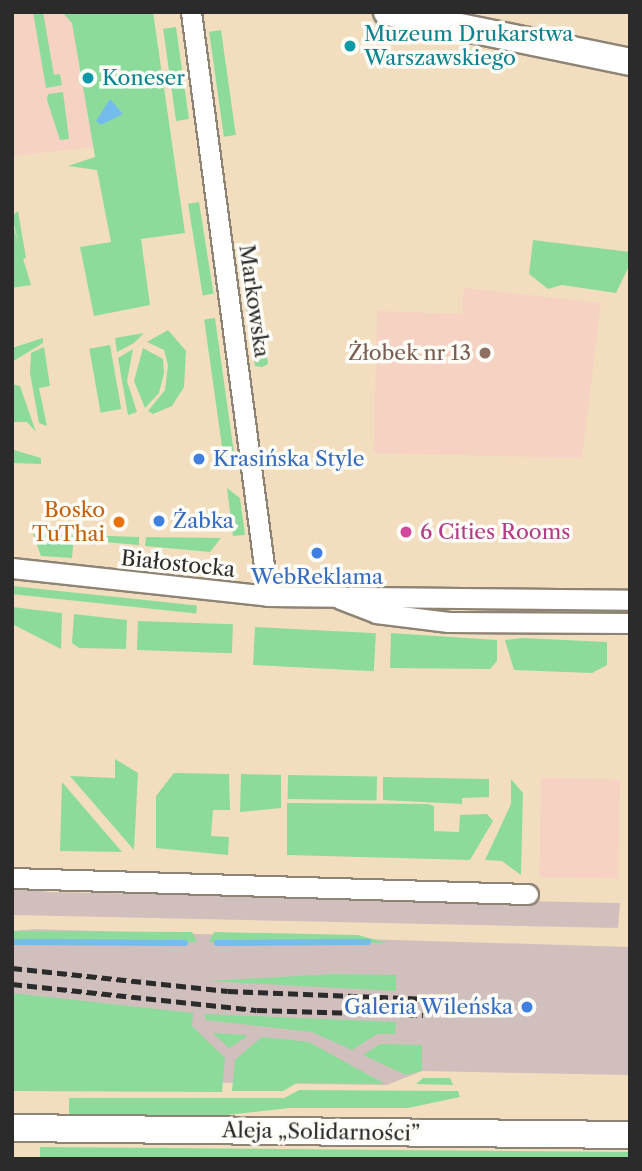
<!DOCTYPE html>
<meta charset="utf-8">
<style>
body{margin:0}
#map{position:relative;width:642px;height:1171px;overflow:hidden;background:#f2debf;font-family:"Libre Caslon Text",serif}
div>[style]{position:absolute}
.built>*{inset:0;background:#f5d2c2;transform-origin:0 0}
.industrial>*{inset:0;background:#d1bfbd}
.green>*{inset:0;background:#8ddb9a;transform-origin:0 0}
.water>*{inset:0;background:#73bceb}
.stream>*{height:6px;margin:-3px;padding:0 3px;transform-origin:3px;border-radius:3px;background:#73bceb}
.roads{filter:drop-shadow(2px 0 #8e8475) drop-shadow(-2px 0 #8e8475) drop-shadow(0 2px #8e8475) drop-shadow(0 -2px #8e8475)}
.street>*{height:19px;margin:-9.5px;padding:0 9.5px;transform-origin:9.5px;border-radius:9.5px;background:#fff}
.secondary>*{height:26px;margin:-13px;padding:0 13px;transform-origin:13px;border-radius:13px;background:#fff}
.rail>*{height:5px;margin-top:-2.5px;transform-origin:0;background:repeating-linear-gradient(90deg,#2b2b2b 0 10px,transparent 0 15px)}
.dots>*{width:19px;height:19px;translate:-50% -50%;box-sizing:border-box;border:4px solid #fdfcf7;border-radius:50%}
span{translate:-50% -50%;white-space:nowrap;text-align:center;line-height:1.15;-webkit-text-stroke:7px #fdfcf7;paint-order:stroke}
.culture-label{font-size:21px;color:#0d838f}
.left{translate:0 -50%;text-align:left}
.street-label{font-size:21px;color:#2b2b2b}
.education-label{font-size:21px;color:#785e54}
.right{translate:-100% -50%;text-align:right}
.shop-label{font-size:21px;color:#366cbe}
.food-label{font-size:21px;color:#c56008}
.hotel-label{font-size:21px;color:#b23c85}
.frame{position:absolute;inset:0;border:14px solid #2b2b2b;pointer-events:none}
</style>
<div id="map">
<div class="built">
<div style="clip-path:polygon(12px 12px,153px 12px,139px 142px,12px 156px)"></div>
<div style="clip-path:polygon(464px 288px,601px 303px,582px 458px,374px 453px,377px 311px,462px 314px)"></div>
<div style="left:541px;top:778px;width:79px;height:99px;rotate:1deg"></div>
</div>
<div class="industrial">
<div style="clip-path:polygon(12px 885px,48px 892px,620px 903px,618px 928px,12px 915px)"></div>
<div style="clip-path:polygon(34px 929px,630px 947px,630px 1075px,422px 1071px,387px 1085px,31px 1080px,12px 1028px,12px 931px)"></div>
</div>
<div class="green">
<div style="clip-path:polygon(33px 12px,43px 12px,54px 75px,60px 74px,62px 85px,46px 88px)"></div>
<div style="clip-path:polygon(62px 12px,153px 12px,185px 233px,141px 239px,150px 305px,94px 316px,80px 247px,111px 242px,97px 170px,68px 166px,95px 157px,72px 23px)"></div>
<div style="left:176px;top:27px;width:93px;height:13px;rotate:82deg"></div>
<div style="left:221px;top:30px;width:106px;height:12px;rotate:82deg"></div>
<div style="clip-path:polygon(63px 92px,69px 139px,60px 140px,47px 100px,48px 94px)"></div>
<div style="left:199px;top:202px;width:93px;height:11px;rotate:81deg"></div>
<div style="clip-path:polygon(18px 211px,26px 258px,22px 259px,12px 216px)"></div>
<div style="clip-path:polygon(12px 222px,31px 285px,12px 288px)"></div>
<div style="clip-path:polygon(533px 240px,630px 252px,630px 264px,616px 293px,562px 285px,548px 289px,529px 274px)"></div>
<div style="clip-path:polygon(258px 294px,268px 364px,262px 367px,255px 366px,244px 296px)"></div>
<div style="left:215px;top:318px;width:145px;height:11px;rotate:82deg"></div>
<div style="clip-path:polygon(168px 330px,186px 351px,184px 387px,172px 406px,153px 414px,148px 411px,165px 390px,168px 365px,164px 350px,147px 342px)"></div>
<div style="clip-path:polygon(144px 333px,134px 343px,117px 352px,115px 338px)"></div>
<div style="clip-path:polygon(43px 338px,43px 343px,12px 362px,12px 348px)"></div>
<div style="left:110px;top:345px;width:65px;height:21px;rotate:80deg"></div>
<div style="clip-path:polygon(44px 347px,50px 386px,39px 388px,47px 426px,39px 423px,30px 373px,31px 353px)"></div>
<div style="clip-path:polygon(143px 348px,163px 359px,164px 373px,159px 393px,145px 408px,134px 381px)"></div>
<div style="clip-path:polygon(133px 349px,127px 381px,137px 412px,128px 415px,118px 358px)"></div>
<div style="clip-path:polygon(12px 384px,20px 386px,36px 432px,27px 422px,12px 422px)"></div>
<div style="clip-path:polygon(14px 450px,41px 458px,41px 464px,12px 463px)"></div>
<div style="clip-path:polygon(227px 488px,240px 498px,245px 535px,233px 536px)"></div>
<div style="clip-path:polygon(33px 534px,74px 535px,72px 558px,41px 556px)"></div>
<div style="clip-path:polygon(82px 535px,139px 537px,139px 545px,81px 540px)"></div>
<div style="clip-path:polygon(146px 537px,221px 538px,210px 552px,145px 546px)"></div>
<div style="left:12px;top:586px;width:186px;height:8px;rotate:6deg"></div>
<div style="clip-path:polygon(12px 607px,62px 613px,61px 649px,12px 624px)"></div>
<div style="clip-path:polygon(74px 614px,127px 620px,126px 649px,79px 648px,72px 643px)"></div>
<div style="left:138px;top:621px;width:95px;height:29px;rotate:2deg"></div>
<div style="left:255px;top:627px;width:121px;height:38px;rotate:3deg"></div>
<div style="clip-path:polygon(391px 633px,497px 640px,497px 661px,490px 669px,390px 668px)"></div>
<div style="clip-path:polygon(522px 638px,607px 642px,607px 665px,592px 673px,514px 670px,505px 640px)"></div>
<div style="clip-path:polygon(115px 759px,138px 773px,134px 850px,70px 776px,115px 778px)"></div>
<div style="clip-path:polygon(174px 773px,229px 774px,230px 810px,213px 810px,211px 836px,229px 837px,228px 855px,156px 848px,156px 796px)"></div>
<div style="clip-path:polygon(241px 774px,281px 775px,281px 808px,240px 812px)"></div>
<div style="left:288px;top:775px;width:89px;height:24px;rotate:1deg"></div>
<div style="clip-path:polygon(383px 777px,489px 779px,489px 797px,462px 798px,462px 804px,383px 800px)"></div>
<div style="clip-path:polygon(511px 779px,523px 793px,521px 875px,502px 861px,485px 860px,511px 804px)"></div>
<div style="clip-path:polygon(62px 782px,122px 852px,60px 851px)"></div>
<div style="clip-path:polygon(287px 803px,428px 804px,434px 806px,434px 831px,459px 832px,460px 815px,487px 814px,493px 821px,470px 860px,287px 855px)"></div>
<div style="clip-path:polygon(12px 931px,192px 932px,197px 942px,12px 943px)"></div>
<div style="clip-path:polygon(214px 932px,358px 935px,387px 943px,209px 942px)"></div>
<div style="clip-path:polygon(334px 974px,396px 975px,396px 991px,207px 981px)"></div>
<div style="clip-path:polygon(12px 993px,193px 1013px,192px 1026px,225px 1058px,222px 1092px,12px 1091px)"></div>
<div style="clip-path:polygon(204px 1014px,396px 1022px,395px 1034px,377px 1034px,352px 1050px,312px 1032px,206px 1020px)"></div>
<div style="clip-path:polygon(213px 1033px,246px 1035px,246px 1037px,229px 1048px)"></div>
<div style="clip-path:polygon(262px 1037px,309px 1042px,385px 1084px,297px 1083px,283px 1091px,232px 1091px,235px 1060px)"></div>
<div style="clip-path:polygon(380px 1044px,422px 1045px,422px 1071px,406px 1075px,363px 1055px)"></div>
<div style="clip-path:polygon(423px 1078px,450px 1078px,453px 1085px,416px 1084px)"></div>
<div style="clip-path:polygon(299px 1090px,458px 1091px,460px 1097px,408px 1108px,289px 1108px,199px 1118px,69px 1115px,69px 1098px,284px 1098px)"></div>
<div style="clip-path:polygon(40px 1147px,630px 1152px,630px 1159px,40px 1159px)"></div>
</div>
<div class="water">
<div style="clip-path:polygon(110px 99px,123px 114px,101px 125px,96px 121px)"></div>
</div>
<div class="stream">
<div style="left:12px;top:942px;width:173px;rotate:0.3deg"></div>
<div style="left:217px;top:943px;width:151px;rotate:-0.4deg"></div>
</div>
<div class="roads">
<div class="street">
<div style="left:191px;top:12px;width:589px;rotate:82.49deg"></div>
<div style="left:12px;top:568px;width:258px;rotate:6.2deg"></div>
<div style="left:268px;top:596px;width:362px;rotate:0.6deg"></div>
<div style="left:340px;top:599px;width:39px;rotate:21deg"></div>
<div style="left:376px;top:613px;width:73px;rotate:7.1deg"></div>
<div style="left:448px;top:622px;width:182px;rotate:0.3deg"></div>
<div style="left:12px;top:878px;width:516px;rotate:1.78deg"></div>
</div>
<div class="secondary">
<div style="left:387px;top:12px;width:248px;rotate:11.6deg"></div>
<div style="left:12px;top:1128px;width:618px;rotate:0.65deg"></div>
</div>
</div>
<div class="rail">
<div style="left:12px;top:968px;width:217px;rotate:6.1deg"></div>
<div style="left:228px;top:991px;width:196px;rotate:2.3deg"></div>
<div style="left:12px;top:984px;width:246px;rotate:6.1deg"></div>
<div style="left:257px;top:1010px;width:166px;rotate:1.7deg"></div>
</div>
<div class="dots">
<div style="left:350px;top:46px;background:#0f9aa8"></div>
<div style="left:88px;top:78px;background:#0f9aa8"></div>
<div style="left:485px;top:353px;background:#8d6e63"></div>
<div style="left:199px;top:459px;background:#3f7fe0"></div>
<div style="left:159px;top:521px;background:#3f7fe0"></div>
<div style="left:119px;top:522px;background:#e8710a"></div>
<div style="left:406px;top:532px;background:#d1479c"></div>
<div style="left:317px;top:553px;background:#3f7fe0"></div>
<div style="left:527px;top:1007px;background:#3f7fe0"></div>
</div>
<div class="culture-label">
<span class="left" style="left:364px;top:46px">Muzeum Drukarstwa<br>Warszawskiego</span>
<span class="left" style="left:102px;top:78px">Koneser</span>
</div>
<div class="street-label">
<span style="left:254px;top:301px;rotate:82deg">Markowska</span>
<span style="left:178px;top:564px;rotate:6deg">Białostocka</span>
<span style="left:321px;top:1132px;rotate:1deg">Aleja „Solidarności”</span>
</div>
<div class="education-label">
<span class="right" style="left:471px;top:353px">Żłobek nr 13</span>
</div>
<div class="shop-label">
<span class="left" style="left:213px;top:459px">Krasińska Style</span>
<span class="left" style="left:173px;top:521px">Żabka</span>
<span style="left:317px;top:577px">WebReklama</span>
<span class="right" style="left:513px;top:1007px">Galeria Wileńska</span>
</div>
<div class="food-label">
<span class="right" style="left:105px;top:522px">Bosko<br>TuThai</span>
</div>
<div class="hotel-label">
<span class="left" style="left:420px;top:532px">6 Cities Rooms</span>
</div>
<div class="frame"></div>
</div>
